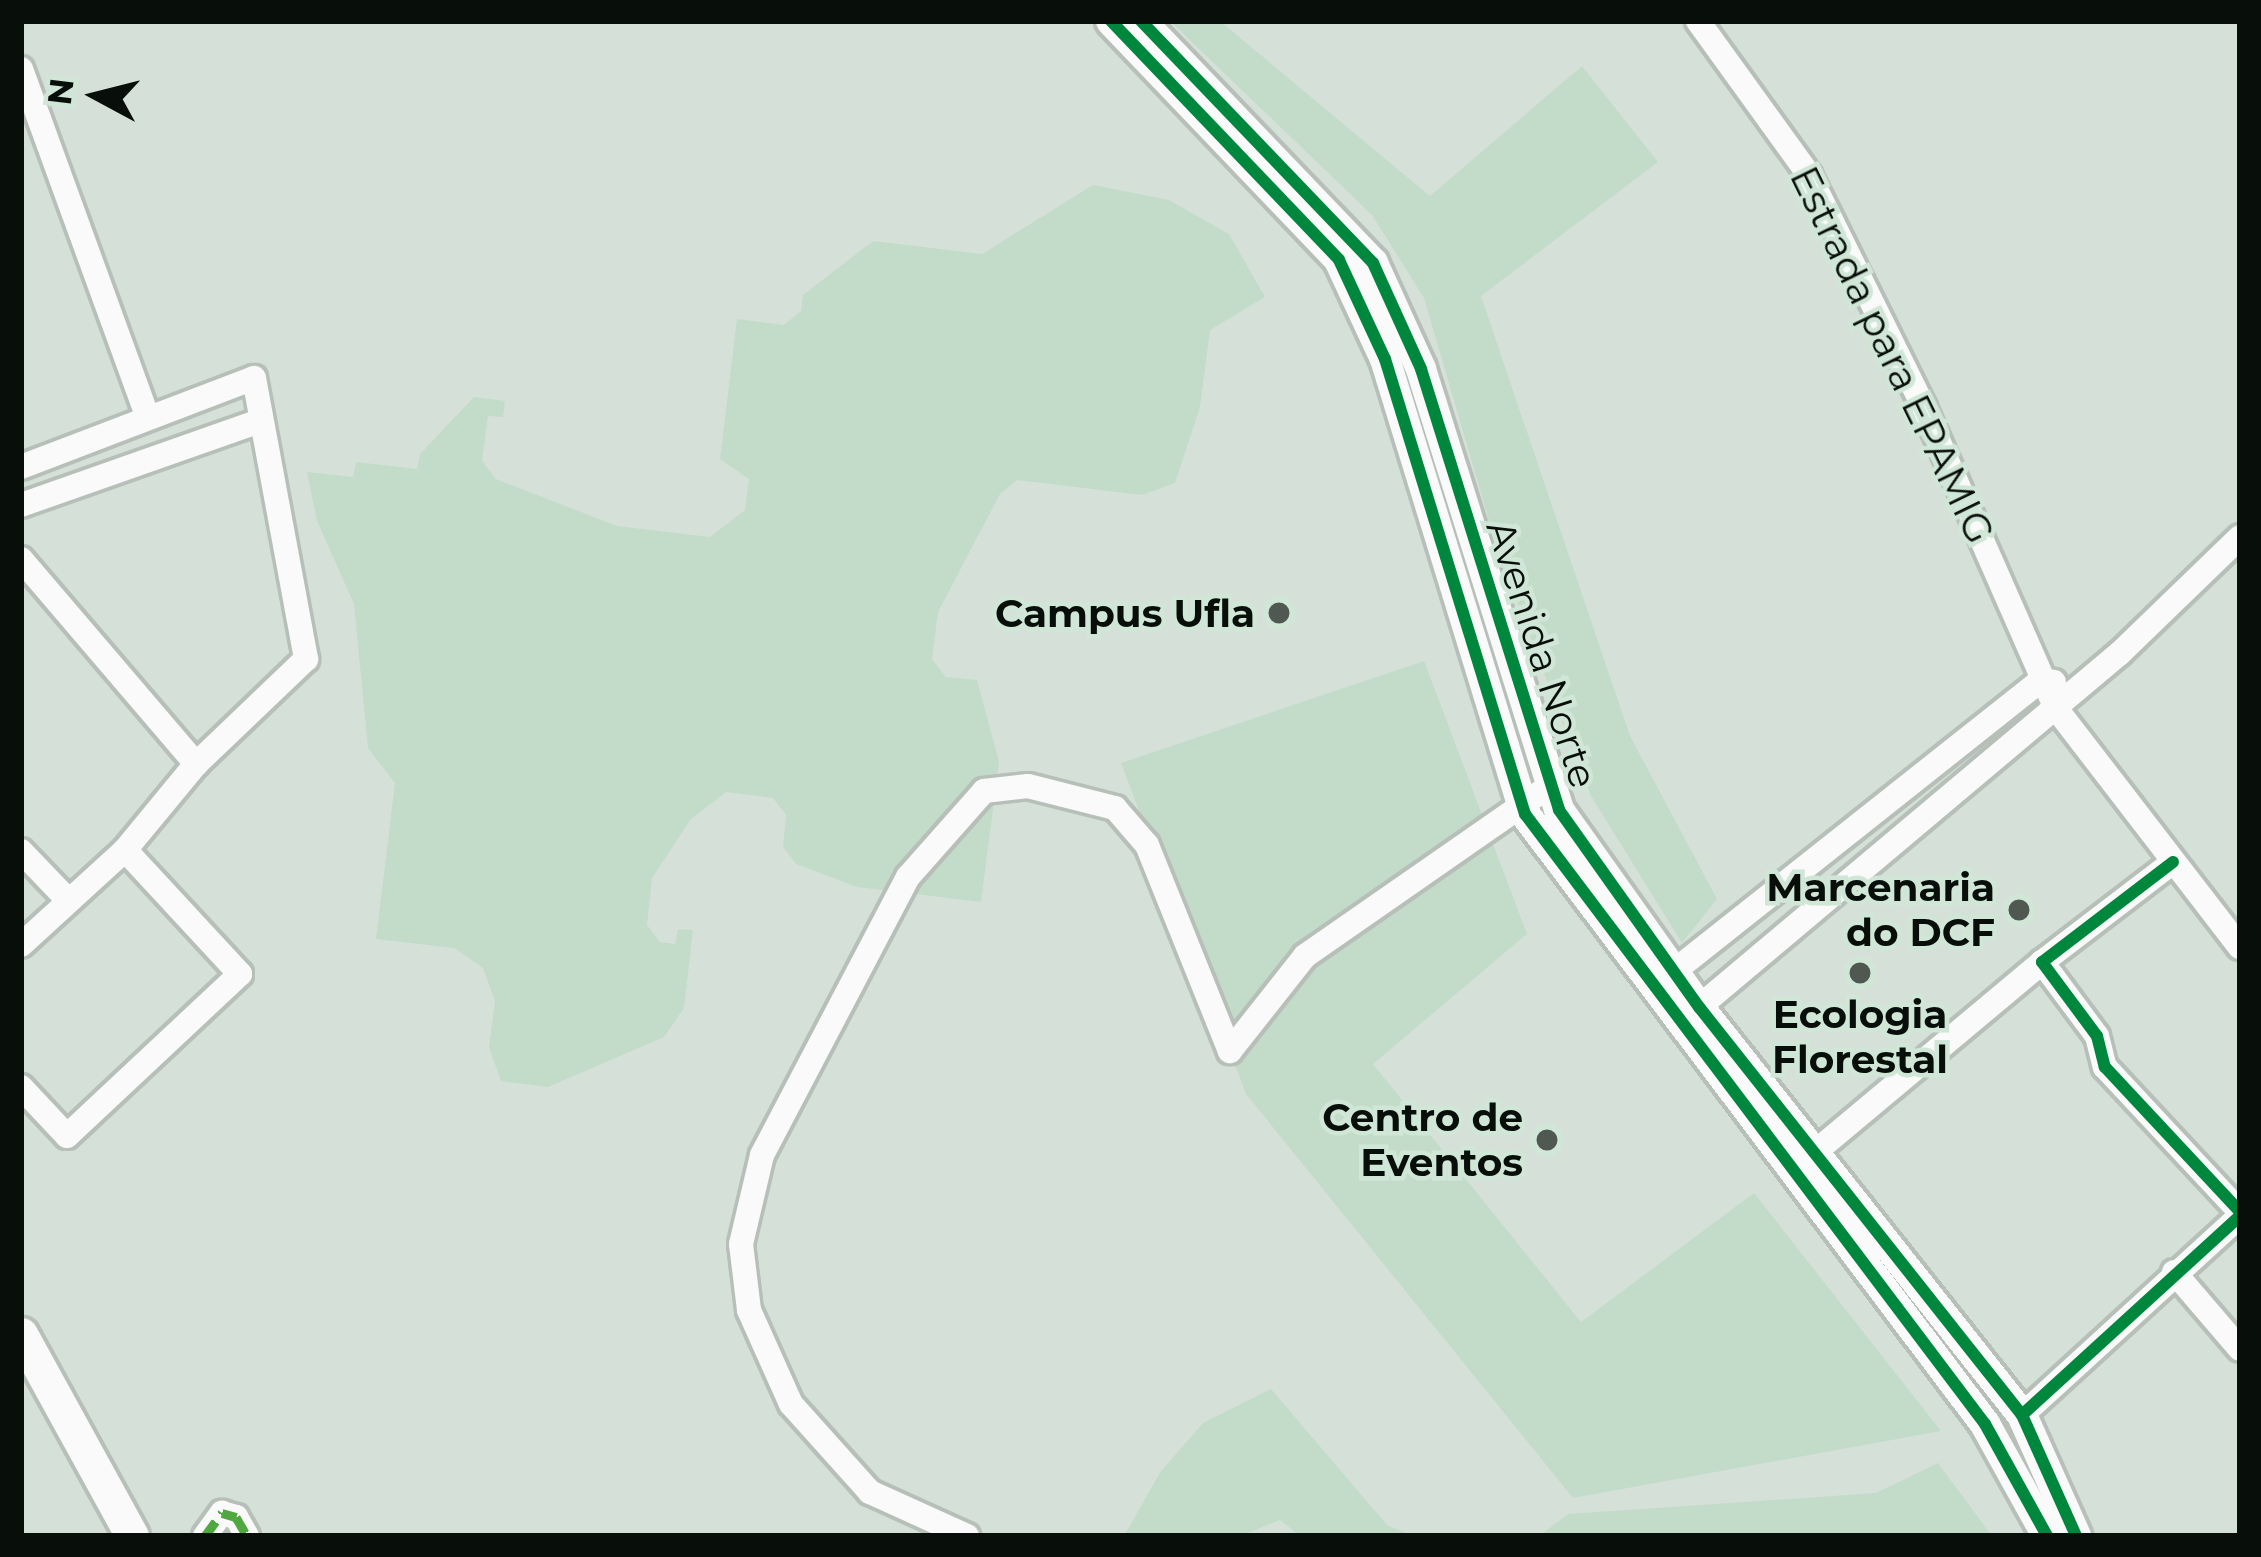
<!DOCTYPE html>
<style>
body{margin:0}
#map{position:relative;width:2261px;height:1557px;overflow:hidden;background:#d5e1d8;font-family:Montserrat,sans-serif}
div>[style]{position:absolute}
.green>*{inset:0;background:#c2dcc9}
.roads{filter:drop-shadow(3px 0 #b7bfb9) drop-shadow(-3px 0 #b7bfb9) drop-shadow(0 3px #b7bfb9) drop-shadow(0 -3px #b7bfb9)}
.minor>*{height:24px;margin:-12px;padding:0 12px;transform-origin:12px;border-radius:12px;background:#f9faf9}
.tertiary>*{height:30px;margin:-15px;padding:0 15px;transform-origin:15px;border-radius:15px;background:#f9faf9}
.secondary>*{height:33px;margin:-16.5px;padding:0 16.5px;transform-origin:16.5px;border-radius:16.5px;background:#f9faf9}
.quiet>*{height:9px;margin-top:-4.5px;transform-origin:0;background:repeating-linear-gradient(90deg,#50a841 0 18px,transparent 0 27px)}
.cycleway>*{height:12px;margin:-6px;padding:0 6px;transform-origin:6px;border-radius:6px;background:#00873e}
.dots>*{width:33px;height:33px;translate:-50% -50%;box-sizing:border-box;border:6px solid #d0e6d6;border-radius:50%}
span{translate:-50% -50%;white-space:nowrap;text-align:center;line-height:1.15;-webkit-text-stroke:9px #d0e6d6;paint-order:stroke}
.street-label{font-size:39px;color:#080f0a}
.poi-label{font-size:39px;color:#080f0a;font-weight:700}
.right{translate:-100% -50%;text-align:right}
.frame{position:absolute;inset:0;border:24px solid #080f0a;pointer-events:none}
.north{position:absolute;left:36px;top:36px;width:120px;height:120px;-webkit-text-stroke:9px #d0e6d6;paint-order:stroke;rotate:277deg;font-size:33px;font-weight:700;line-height:48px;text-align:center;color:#080f0a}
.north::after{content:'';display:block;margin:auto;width:42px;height:54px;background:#080f0a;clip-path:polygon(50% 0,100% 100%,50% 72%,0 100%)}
</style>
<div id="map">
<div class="green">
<div style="clip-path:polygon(1170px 21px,1220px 21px,1430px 196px,1582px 66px,1658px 162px,1481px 296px,1630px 736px,1717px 899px,1682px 943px,1588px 791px,1497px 548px,1424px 298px,1372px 215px)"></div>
<div style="clip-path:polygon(1093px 185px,1169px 200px,1229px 234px,1265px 297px,1210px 330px,1200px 407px,1175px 483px,1142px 495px,1017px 480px,1000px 494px,938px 612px,932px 659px,946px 677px,977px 680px,999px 762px,981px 902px,857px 887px,796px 864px,783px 847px,786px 815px,773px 798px,726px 792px,691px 819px,652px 878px,647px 925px,660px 942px,675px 944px,678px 929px,693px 930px,684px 1008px,664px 1037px,548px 1087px,501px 1081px,489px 1047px,495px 1001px,483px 968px,454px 948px,376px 939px,395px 783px,368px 748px,354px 604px,317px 521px,307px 472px,353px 477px,356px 462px,417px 469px,420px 454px,474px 397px,505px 401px,503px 417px,488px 416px,482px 461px,496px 479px,617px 526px,710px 537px,745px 510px,749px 479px,720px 459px,737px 319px,784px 325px,801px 311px,803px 295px,873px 241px,982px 254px)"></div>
<div style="clip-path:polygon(1424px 661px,1527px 934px,1373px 1064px,1581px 1322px,1754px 1193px,1941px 1431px,1573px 1498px,1246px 1094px,1121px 763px)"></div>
<div style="clip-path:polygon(1271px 1389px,1387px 1525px,1413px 1536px,1300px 1536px,1280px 1520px,1240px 1536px,1124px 1536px,1161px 1471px,1203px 1423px)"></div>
<div style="clip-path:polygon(1938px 1463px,1992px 1536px,1539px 1536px,1568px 1514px,1876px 1493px)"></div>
</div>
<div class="roads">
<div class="minor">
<div style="left:1698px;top:21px;width:190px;rotate:54.2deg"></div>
<div style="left:1809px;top:175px;width:260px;rotate:63.7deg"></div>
<div style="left:1924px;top:408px;width:326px;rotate:66.3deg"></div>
<div style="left:2055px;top:707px;width:303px;rotate:52.4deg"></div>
<div style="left:21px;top:69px;width:369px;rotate:70deg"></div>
<div style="left:21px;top:467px;width:249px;rotate:-20.9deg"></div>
<div style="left:254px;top:378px;width:286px;rotate:79.5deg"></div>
<div style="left:306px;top:659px;width:152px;rotate:136.3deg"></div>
<div style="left:196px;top:764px;width:112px;rotate:129.5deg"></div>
<div style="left:125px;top:850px;width:141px;rotate:137.6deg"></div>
<div style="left:21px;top:505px;width:252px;rotate:-19.4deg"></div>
<div style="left:21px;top:559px;width:270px;rotate:49.5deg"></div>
<div style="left:21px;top:851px;width:68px;rotate:46.2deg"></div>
<div style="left:2173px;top:862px;width:165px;rotate:142.6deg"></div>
<div style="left:2042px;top:962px;width:92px;rotate:53.4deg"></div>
<div style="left:2097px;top:1036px;width:32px;rotate:76deg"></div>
<div style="left:2105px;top:1067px;width:198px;rotate:47deg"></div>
<div style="left:1673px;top:972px;width:471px;rotate:-38.4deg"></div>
<div style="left:2042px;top:680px;width:12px;rotate:9deg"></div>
<div style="left:1699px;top:1007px;width:550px;rotate:-40.06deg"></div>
<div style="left:2120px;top:653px;width:167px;rotate:-44deg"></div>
<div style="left:1230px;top:1051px;width:121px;rotate:-51.7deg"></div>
<div style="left:1305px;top:956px;width:300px;rotate:-34.8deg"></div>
<div style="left:21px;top:1087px;width:67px;rotate:46.8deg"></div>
<div style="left:67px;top:1136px;width:237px;rotate:-43.1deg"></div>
<div style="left:240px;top:974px;width:169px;rotate:-132.8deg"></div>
<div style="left:1815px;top:1152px;width:296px;rotate:-39.9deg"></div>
<div style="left:2174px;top:1272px;width:101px;rotate:49.4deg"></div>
<div style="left:2022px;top:1415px;width:295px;rotate:-42.4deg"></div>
<div style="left:205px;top:1536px;width:29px;rotate:-54deg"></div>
<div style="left:222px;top:1513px;width:15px;rotate:16deg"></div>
<div style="left:236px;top:1517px;width:22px;rotate:60deg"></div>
<div style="left:967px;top:1536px;width:107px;rotate:-155.6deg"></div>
<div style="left:870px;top:1492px;width:118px;rotate:-131.9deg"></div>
<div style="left:791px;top:1404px;width:103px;rotate:-114.1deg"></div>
<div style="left:749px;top:1310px;width:66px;rotate:-96.9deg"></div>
<div style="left:741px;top:1244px;width:91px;rotate:-76.7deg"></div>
<div style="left:762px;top:1155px;width:314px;rotate:-62.3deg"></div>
<div style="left:908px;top:877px;width:115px;rotate:-48.5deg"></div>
<div style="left:984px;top:791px;width:44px;rotate:-6.5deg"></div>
<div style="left:1028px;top:786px;width:90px;rotate:14.2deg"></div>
<div style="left:1115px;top:808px;width:49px;rotate:49.1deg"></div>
<div style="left:1147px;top:845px;width:222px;rotate:68.1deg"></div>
</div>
<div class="tertiary">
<div style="left:1111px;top:21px;width:330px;rotate:46.3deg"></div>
<div style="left:1339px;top:260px;width:109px;rotate:65.1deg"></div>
<div style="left:1385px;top:359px;width:476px;rotate:72.9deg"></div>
<div style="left:1525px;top:814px;width:764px;rotate:52.98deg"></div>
<div style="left:1985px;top:1424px;width:128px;rotate:61deg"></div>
<div style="left:1141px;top:21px;width:335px;rotate:46.2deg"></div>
<div style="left:1373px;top:263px;width:116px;rotate:65.6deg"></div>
<div style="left:1421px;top:369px;width:462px;rotate:72.6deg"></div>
<div style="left:1559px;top:810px;width:242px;rotate:54.6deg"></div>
<div style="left:1699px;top:1007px;width:520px;rotate:51.63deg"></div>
<div style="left:2022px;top:1415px;width:133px;rotate:65.9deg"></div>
</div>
<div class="secondary">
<div style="left:21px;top:1334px;width:230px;rotate:61.2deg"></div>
</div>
</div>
<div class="quiet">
<div style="left:205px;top:1536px;width:29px;rotate:-54deg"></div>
<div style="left:222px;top:1513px;width:15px;rotate:16deg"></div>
<div style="left:236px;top:1517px;width:22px;rotate:60deg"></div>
</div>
<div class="cycleway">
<div style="left:1111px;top:21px;width:330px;rotate:46.3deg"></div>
<div style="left:1339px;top:260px;width:109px;rotate:65.1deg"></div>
<div style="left:1385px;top:359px;width:476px;rotate:72.9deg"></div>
<div style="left:1525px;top:814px;width:764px;rotate:52.98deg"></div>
<div style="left:1985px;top:1424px;width:128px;rotate:61deg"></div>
<div style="left:1141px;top:21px;width:335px;rotate:46.2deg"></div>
<div style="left:1373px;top:263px;width:116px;rotate:65.6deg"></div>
<div style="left:1421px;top:369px;width:462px;rotate:72.6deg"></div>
<div style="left:1559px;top:810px;width:242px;rotate:54.6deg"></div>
<div style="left:1699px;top:1007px;width:520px;rotate:51.63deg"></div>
<div style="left:2022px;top:1415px;width:133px;rotate:65.9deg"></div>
<div style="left:2173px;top:862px;width:165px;rotate:142.6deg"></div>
<div style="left:2042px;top:962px;width:92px;rotate:53.4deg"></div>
<div style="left:2097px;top:1036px;width:32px;rotate:76deg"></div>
<div style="left:2105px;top:1067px;width:198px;rotate:47deg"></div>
<div style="left:2022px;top:1415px;width:295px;rotate:-42.4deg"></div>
</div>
<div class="dots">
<div style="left:1279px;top:613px;background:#505852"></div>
<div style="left:2019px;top:910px;background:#505852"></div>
<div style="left:1860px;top:973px;background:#505852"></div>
<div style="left:1547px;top:1140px;background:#505852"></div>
</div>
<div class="street-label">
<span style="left:1892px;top:355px;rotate:64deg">Estrada para EPAMIG</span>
<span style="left:1542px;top:654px;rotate:72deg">Avenida Norte</span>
</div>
<div class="poi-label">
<span class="right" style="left:1255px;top:613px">Campus Ufla</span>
<span class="right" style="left:1995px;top:910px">Marcenaria<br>do DCF</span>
<span style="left:1860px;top:1037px">Ecologia<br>Florestal</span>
<span class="right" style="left:1523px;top:1140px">Centro de<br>Eventos</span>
</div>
<div class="frame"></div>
<div class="north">N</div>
</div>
